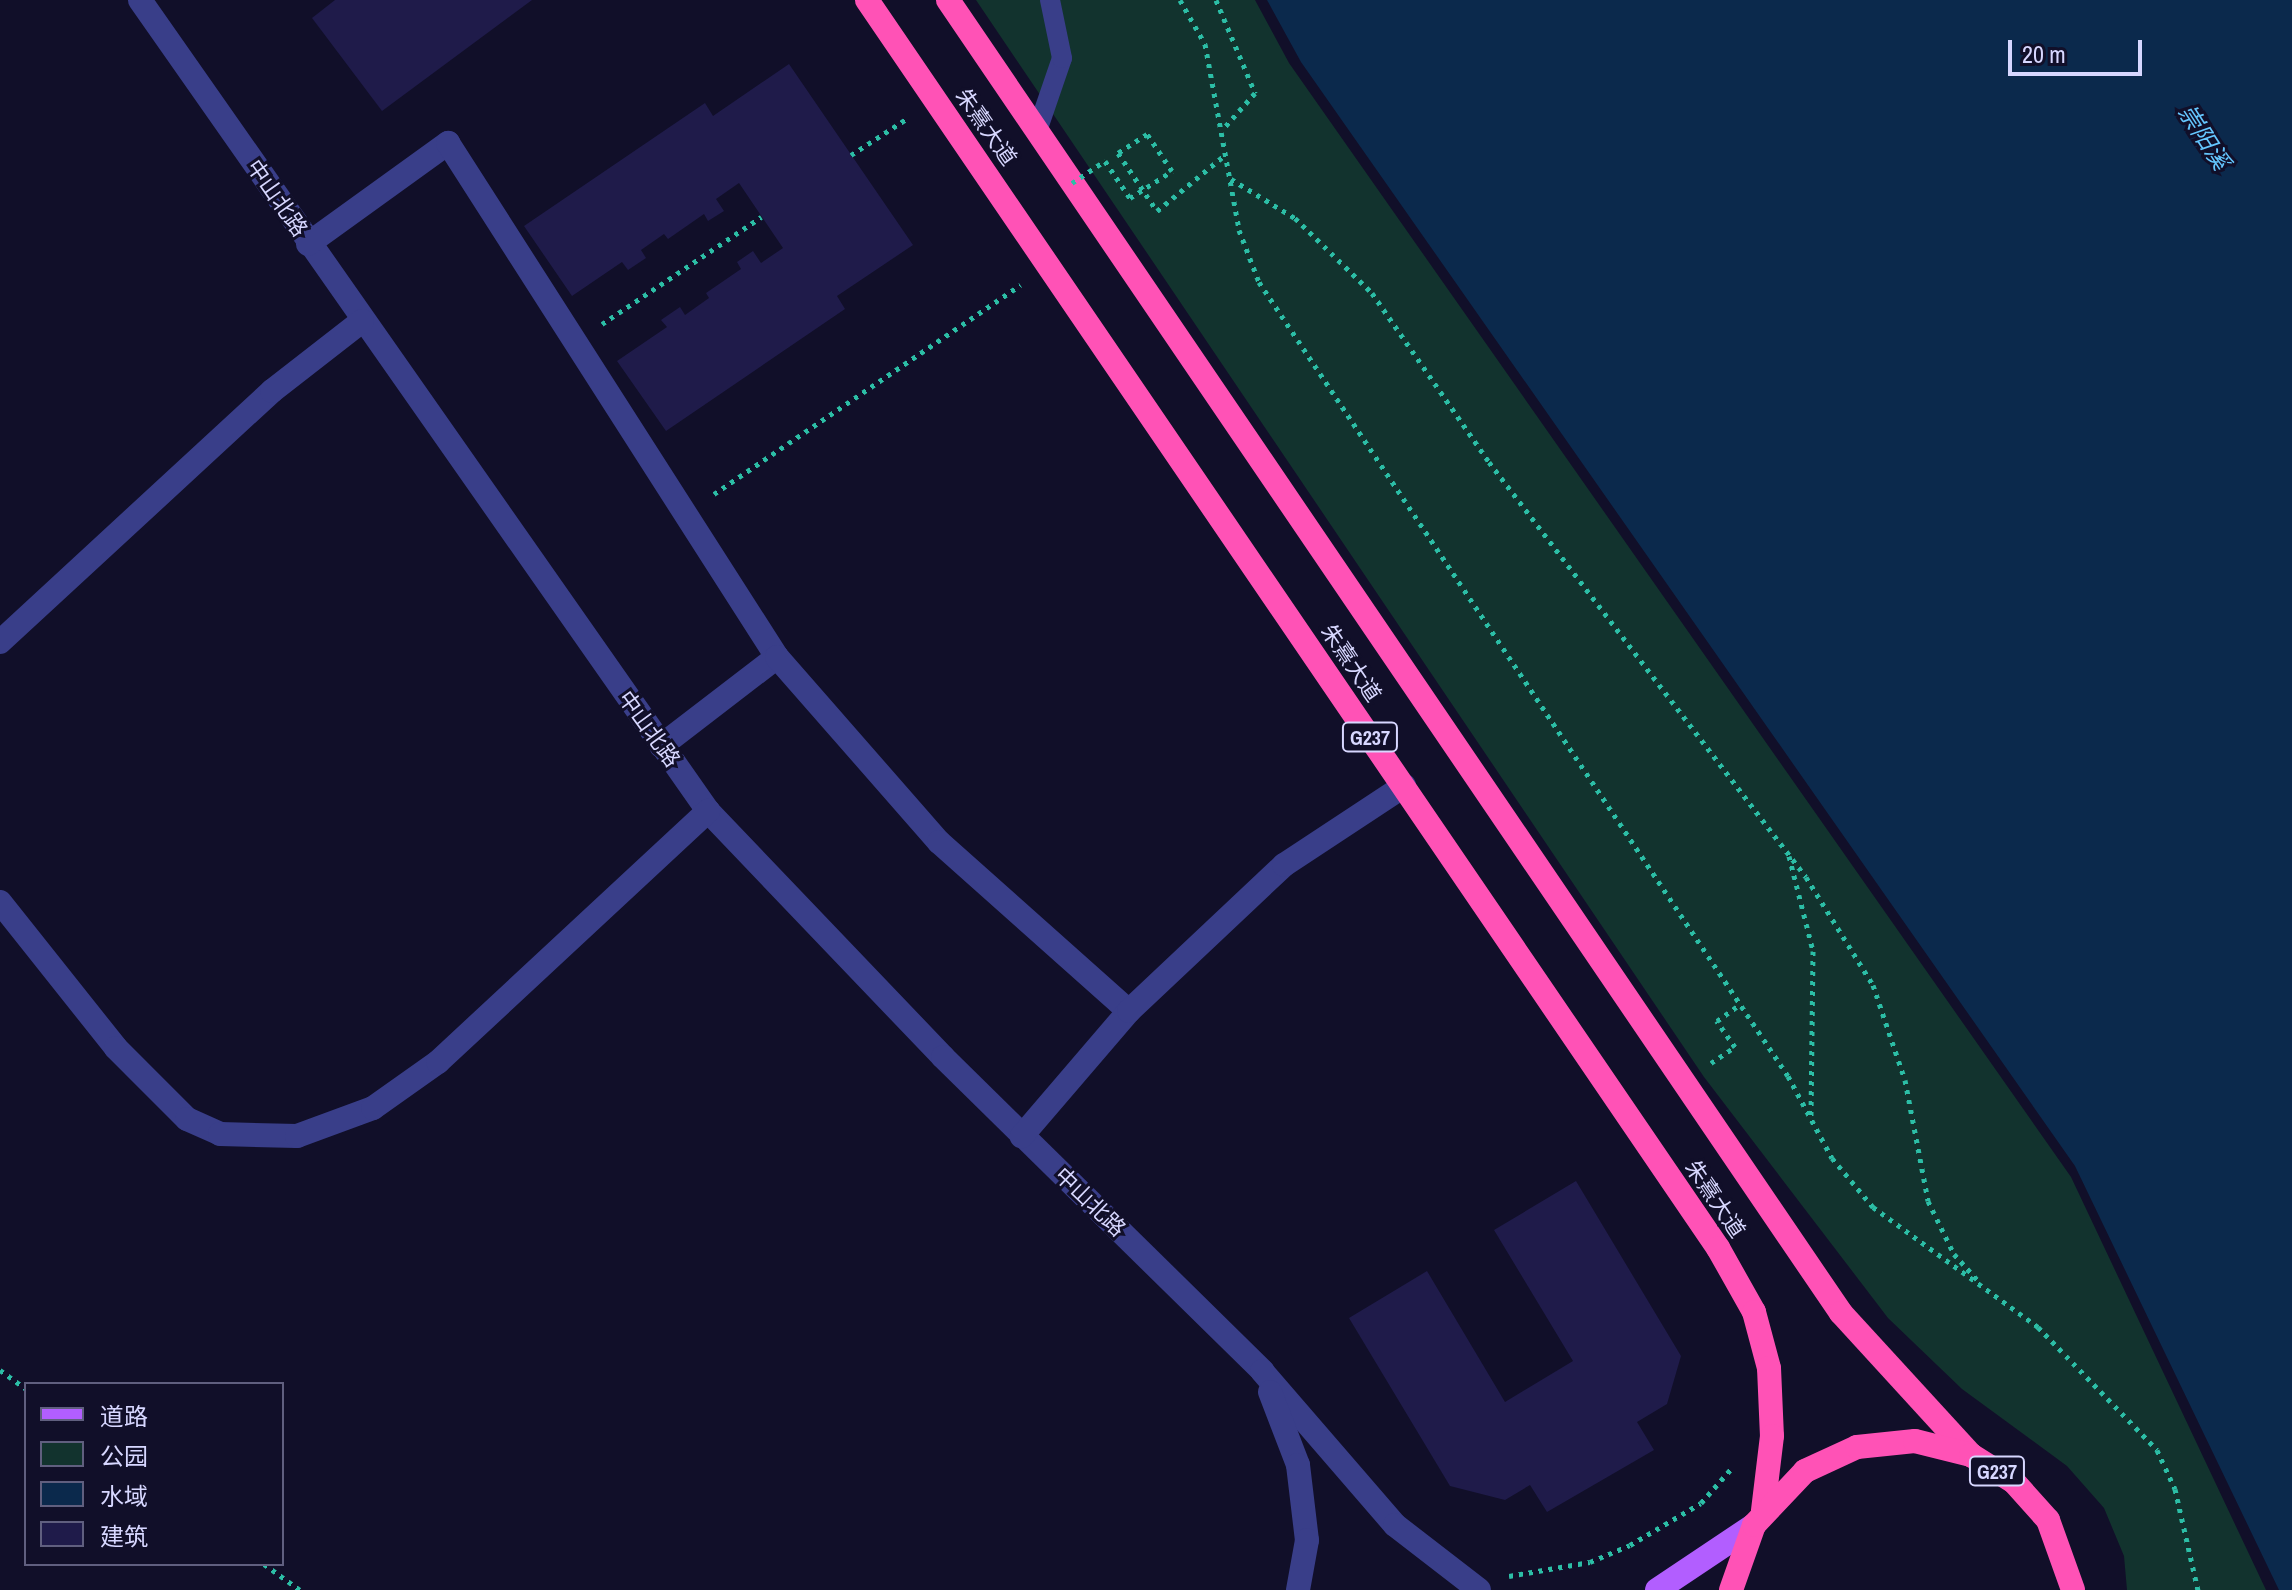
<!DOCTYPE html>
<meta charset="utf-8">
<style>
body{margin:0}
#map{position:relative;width:2292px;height:1590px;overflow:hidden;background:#110f29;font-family:"Archivo Narrow","Noto Sans SC",sans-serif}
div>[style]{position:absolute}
.green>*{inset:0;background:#12332e}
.water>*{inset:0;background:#0b294c}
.building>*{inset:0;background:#1f1b4a}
.path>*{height:5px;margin-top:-2.5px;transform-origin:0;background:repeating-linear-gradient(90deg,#2cbea6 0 4px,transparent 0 10px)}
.lane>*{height:20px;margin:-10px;padding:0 10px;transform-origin:10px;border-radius:10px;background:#393e89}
.street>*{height:24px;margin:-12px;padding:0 12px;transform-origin:12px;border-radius:12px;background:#393e89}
.primary>*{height:24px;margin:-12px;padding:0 12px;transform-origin:12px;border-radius:12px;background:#b25eff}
.highway>*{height:24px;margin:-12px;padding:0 12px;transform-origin:12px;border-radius:12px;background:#ff52b6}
.path-bridge>*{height:5px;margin-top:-2.5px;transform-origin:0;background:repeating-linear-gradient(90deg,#2cbea6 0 4px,transparent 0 10px)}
span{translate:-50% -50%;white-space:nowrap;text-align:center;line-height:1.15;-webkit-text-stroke:6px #110f29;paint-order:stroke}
.shield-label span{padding:2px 6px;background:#110f29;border:2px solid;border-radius:6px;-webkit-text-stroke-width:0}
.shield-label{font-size:20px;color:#d7d7ff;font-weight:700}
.street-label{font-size:22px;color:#d7d7ff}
.water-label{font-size:24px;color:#65c7ff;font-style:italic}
.legend{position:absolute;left:24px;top:1382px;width:260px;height:184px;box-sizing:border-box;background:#110f29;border:2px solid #605f7f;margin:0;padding:10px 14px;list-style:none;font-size:24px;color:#d7d7ff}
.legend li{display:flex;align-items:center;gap:16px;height:40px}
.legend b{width:40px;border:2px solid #605f7f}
.scale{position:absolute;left:2008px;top:40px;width:134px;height:36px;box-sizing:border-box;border:4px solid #d7d7ff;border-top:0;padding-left:10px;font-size:24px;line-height:28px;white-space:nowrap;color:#d7d7ff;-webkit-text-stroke:6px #110f29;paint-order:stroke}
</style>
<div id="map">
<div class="green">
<div style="clip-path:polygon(976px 0,1255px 0,1289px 63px,2071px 1177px,2266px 1590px,2127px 1590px,2124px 1556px,2104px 1508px,2067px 1466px,1962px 1389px,1888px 1318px,1704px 1077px)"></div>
</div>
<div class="water">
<div style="clip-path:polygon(1267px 0,2292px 0,2292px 1590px,2279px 1590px,2075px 1166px,1301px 62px)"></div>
</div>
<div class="building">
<div style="clip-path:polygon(335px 0,532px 0,382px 111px,312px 18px)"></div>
<div style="clip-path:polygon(789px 64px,913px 245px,837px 296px,845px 309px,666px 431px,617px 361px,667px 327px,661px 320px,680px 307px,685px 315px,709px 298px,706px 293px,741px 269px,737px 262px,753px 251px,761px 263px,783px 248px,739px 183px,716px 199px,724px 211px,708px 221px,704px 214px,668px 239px,664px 234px,641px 250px,646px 258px,628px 270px,622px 262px,572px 296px,524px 226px,705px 103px,713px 116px)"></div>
<div style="clip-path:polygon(1576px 1181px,1681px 1356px,1667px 1404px,1637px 1422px,1654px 1450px,1547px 1512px,1530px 1485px,1505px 1500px,1450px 1486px,1349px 1318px,1427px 1271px,1505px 1402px,1573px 1361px,1494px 1230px)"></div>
</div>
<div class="path">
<div style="left:1180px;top:0;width:51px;rotate:60.4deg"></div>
<div style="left:1205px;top:44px;width:189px;rotate:79.6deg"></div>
<div style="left:1239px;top:230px;width:56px;rotate:69deg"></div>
<div style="left:1259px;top:282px;width:954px;rotate:56.33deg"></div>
<div style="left:1788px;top:1076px;width:93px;rotate:61.8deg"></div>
<div style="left:1832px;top:1158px;width:64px;rotate:50.1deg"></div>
<div style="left:1873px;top:1207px;width:204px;rotate:36deg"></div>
<div style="left:2038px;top:1327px;width:171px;rotate:45.9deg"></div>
<div style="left:2157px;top:1450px;width:43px;rotate:65.2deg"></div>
<div style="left:2175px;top:1489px;width:104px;rotate:77.2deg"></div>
<div style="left:1216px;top:0;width:101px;rotate:67.2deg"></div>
<div style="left:1255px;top:93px;width:50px;rotate:131.7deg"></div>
<div style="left:1118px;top:153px;width:70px;rotate:56.1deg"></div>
<div style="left:1157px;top:211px;width:88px;rotate:-39.5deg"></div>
<div style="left:851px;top:155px;width:68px;rotate:-33deg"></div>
<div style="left:1231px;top:179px;width:75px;rotate:31.4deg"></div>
<div style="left:1295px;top:218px;width:107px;rotate:44.2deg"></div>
<div style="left:1372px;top:293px;width:206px;rotate:55.3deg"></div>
<div style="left:1489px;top:462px;width:522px;rotate:52.63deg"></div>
<div style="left:1806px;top:877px;width:127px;rotate:58.2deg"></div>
<div style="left:1873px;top:985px;width:100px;rotate:71.4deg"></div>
<div style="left:1905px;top:1080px;width:123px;rotate:79.2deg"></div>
<div style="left:1928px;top:1201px;width:59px;rotate:63.9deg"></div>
<div style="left:1954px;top:1254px;width:40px;rotate:48deg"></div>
<div style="left:602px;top:324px;width:192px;rotate:-33.9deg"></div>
<div style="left:714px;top:494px;width:371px;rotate:-34.3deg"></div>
<div style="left:1789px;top:856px;width:98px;rotate:75.8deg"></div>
<div style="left:1813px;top:951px;width:168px;rotate:90.7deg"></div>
<div style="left:1711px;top:1063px;width:29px;rotate:-34deg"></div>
<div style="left:1735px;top:1047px;width:32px;rotate:-125deg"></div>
<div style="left:1717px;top:1021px;width:29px;rotate:-36deg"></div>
<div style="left:0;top:1370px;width:32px;rotate:36deg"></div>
<div style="left:264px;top:1564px;width:44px;rotate:35.8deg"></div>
<div style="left:1509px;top:1576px;width:82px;rotate:-9.8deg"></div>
<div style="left:1590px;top:1562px;width:43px;rotate:-23deg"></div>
<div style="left:1630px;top:1545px;width:82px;rotate:-30.6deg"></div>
<div style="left:1701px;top:1503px;width:45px;rotate:-48.6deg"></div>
</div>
<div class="lane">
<div style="left:1037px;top:131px;width:77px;rotate:-71.1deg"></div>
<div style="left:1062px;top:58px;width:59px;rotate:-101.7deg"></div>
</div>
<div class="street">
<div style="left:140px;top:0;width:990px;rotate:54.99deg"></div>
<div style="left:708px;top:811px;width:340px;rotate:46.3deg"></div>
<div style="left:943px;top:1057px;width:448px;rotate:44.5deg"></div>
<div style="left:1262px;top:1371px;width:203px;rotate:49.2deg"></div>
<div style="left:1395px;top:1525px;width:106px;rotate:37.7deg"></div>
<div style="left:308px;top:244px;width:173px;rotate:-35.8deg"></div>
<div style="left:448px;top:143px;width:610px;rotate:57.38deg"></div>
<div style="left:777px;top:657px;width:146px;rotate:142.5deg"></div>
<div style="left:0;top:642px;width:370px;rotate:-42.7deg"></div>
<div style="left:272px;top:391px;width:114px;rotate:-37.9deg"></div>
<div style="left:777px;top:657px;width:246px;rotate:48.8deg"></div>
<div style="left:939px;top:842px;width:254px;rotate:41.7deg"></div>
<div style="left:1129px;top:1011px;width:165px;rotate:130.6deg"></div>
<div style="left:0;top:902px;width:186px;rotate:51.5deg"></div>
<div style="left:116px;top:1048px;width:100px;rotate:45deg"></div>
<div style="left:187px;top:1119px;width:36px;rotate:24deg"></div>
<div style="left:220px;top:1134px;width:77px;rotate:1.5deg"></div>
<div style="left:297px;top:1136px;width:81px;rotate:-20.2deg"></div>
<div style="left:373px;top:1108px;width:80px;rotate:-35.3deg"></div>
<div style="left:438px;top:1062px;width:369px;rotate:-42.9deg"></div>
<div style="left:1129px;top:1011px;width:213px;rotate:-43.3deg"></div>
<div style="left:1284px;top:865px;width:144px;rotate:-33.4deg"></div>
<div style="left:1270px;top:1392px;width:78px;rotate:69deg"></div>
<div style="left:1298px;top:1465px;width:76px;rotate:83.2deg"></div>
<div style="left:1307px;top:1540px;width:51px;rotate:100.2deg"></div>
</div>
<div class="primary">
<div style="left:1657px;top:1590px;width:117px;rotate:-33.8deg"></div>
</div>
<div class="highway">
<div style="left:867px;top:0;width:1511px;rotate:55.71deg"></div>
<div style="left:1718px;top:1248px;width:73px;rotate:60.6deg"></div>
<div style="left:1754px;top:1312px;width:58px;rotate:75deg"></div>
<div style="left:1769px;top:1368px;width:68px;rotate:87.5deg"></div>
<div style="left:1772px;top:1436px;width:75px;rotate:96.9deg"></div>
<div style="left:948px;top:0;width:1588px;rotate:55.78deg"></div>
<div style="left:1841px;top:1313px;width:193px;rotate:47.5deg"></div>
<div style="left:1731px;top:1590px;width:69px;rotate:-70.5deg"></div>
<div style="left:1754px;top:1525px;width:74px;rotate:-46.6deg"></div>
<div style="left:1805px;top:1471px;width:57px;rotate:-24.8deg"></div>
<div style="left:1857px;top:1447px;width:58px;rotate:-5.9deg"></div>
<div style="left:1915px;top:1441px;width:58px;rotate:14deg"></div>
<div style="left:1971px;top:1455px;width:51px;rotate:32.1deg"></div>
<div style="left:2014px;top:1482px;width:51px;rotate:48.2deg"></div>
<div style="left:2048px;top:1520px;width:74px;rotate:70.3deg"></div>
</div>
<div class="path-bridge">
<div style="left:1072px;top:183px;width:40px;rotate:-34deg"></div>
<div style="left:1105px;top:161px;width:45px;rotate:56deg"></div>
<div style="left:1130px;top:198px;width:50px;rotate:-32.7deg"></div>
<div style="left:1172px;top:171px;width:45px;rotate:-124deg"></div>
<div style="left:1147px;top:134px;width:35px;rotate:147deg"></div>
</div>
<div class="shield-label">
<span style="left:1370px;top:737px">G237</span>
<span style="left:1997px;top:1471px">G237</span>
</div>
<div class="street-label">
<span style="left:986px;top:127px;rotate:55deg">朱熹大道</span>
<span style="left:277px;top:198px;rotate:55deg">中山北路</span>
<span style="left:1351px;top:663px;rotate:56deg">朱熹大道</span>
<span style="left:649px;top:729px;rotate:54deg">中山北路</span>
<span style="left:1715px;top:1199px;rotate:56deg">朱熹大道</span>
<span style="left:1090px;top:1202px;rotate:44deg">中山北路</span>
</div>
<div class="water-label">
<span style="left:2204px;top:137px;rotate:57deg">崇阳溪</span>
</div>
<ul class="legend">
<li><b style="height:10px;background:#b25eff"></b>道路</li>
<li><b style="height:22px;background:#12332e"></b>公园</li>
<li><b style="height:22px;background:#0b294c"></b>水域</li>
<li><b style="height:22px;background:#1f1b4a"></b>建筑</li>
</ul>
<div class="scale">20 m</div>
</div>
